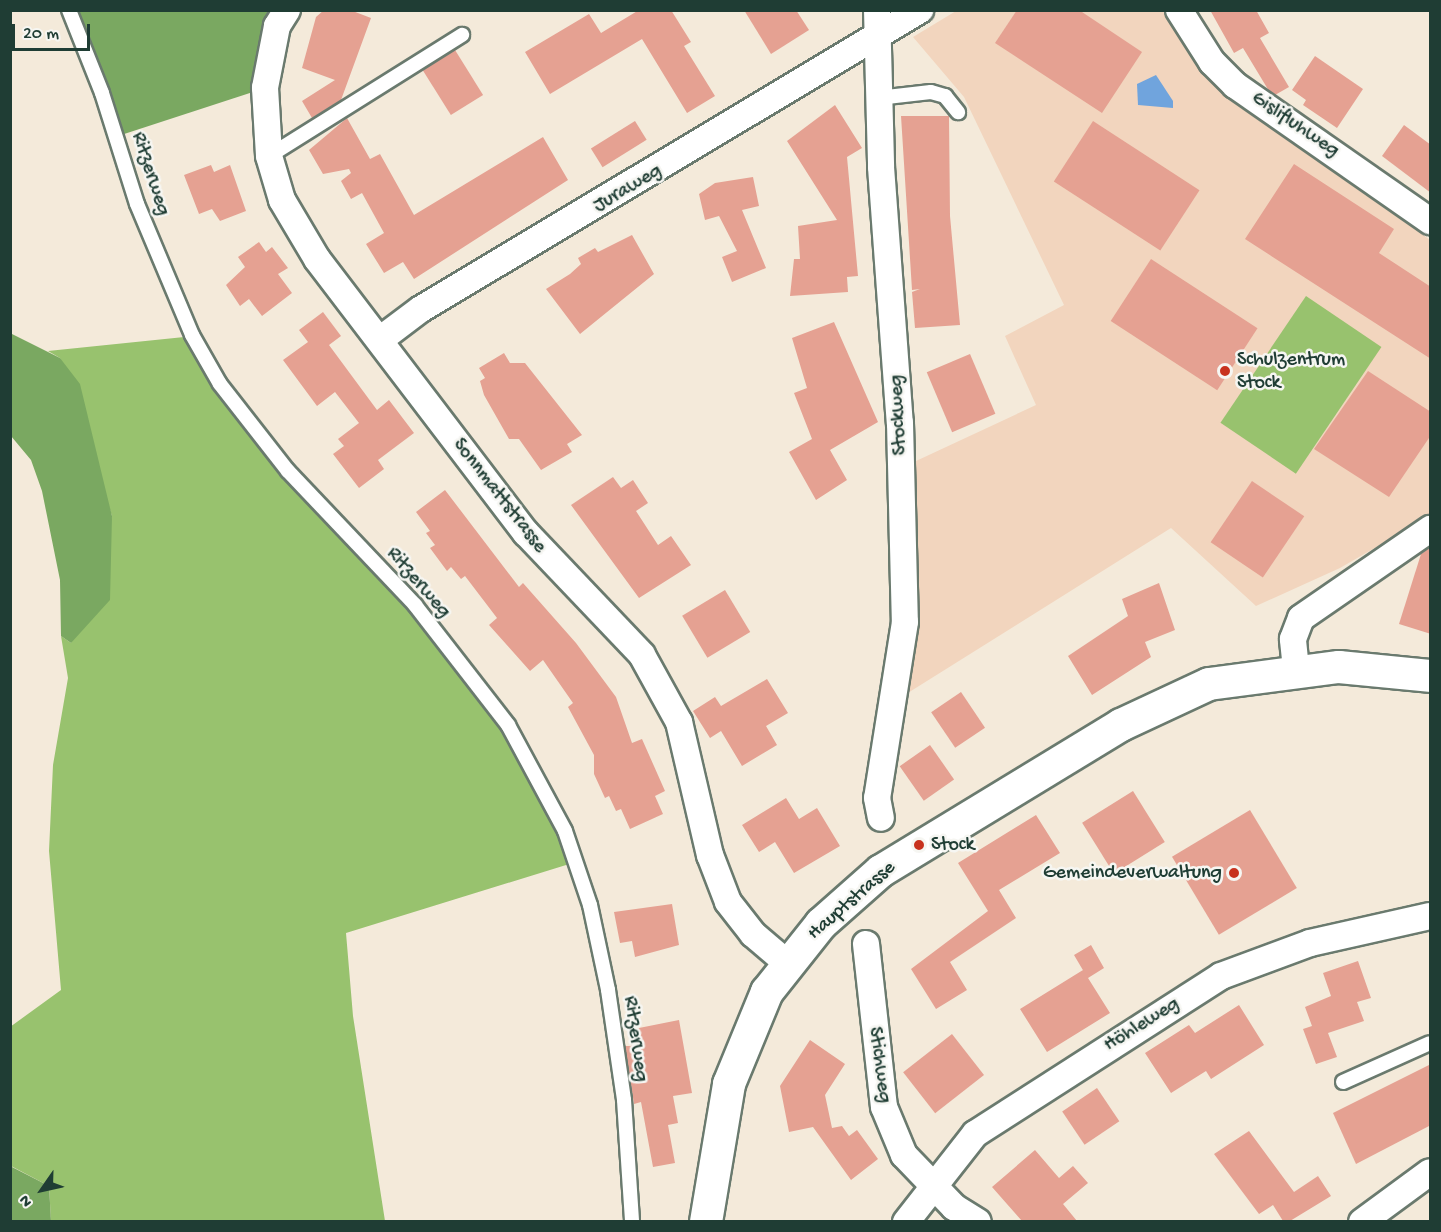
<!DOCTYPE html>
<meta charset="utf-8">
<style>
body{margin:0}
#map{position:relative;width:1441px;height:1232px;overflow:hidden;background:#f4eada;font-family:"Gochi Hand",sans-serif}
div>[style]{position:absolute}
.built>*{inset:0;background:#f2d5be}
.green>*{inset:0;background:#98c26e;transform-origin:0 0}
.forest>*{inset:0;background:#7aa861}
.water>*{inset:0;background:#70a4dd}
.building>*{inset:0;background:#e5a192;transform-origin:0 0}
.roads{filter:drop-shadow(2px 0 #6a7a6e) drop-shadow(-2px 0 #6a7a6e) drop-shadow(0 2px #6a7a6e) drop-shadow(0 -2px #6a7a6e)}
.service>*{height:14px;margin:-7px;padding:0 7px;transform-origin:7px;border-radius:7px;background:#fff}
.minor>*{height:26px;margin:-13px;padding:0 13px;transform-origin:13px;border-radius:13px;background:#fff}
.tertiary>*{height:32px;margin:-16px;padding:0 16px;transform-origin:16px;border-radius:16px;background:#fff}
.dots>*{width:16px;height:16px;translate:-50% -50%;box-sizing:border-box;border:3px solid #f6f6f2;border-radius:50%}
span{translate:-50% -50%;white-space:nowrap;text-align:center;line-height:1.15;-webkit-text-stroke:5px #f6f6f2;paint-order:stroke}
.street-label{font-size:20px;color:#1f3d34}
.poi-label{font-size:20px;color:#1f3d34}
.left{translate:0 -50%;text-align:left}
.right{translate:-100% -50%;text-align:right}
.frame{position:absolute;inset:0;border:12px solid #1f3d34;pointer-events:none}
.north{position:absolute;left:12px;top:1160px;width:60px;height:60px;-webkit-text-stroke:4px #f6f6f2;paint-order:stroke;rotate:236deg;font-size:16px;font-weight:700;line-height:24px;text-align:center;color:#1f3d34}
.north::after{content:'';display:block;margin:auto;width:21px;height:27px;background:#1f3d34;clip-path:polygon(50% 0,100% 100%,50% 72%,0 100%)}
.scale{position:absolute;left:12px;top:24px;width:78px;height:27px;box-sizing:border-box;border:3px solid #1f3d34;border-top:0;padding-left:8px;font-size:18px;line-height:21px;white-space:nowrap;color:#1f3d34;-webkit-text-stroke:4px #f6f6f2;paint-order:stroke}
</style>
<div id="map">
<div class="built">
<div style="clip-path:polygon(956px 11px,1166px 11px,1212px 77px,1430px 240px,1430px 516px,1340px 568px,1256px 606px,1171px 528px,903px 696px,916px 461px,1036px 405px,1005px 336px,1064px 305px,964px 97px,913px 37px)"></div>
</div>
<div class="green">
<div style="left:1306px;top:296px;width:91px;height:153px;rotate:34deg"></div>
<div style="clip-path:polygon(194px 336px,221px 383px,511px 724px,579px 861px,346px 933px,353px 1016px,385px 1221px,51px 1221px,49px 1186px,11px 1166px,10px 1027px,61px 990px,49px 851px,53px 765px,68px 678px,61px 636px,71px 643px,112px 516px,60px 358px,48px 351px)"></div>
</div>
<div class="forest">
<div style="clip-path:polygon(69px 11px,287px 11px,265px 88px,118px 136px)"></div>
<div style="clip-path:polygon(10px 333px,60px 358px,80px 384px,112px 516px,110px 600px,71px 643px,61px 636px,60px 580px,42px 491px,31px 460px,11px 436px)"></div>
<div style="clip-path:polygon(10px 1166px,49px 1186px,51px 1221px,11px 1221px)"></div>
</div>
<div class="water">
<div style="clip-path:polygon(1156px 75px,1173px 101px,1173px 108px,1138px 105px,1137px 84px)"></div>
</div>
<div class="building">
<div style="clip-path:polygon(324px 10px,350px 10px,371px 18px,341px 100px,312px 118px,302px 101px,335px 80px,302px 68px,316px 17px)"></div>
<div style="clip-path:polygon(639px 10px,671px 10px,691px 42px,684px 46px,715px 96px,687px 113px,642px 39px,550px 94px,525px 52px,589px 14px,601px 33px)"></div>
<div style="clip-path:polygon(744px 10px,796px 10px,809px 30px,771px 54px)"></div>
<div style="clip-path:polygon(1017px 10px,1079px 10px,1142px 52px,1102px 113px,995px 43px)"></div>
<div style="clip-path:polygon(1210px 10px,1256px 10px,1269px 33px,1260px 38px,1289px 87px,1275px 95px,1269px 91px,1243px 48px,1234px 53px)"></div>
<div style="left:455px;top:50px;width:53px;height:38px;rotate:58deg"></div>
<div style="clip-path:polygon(1315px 56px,1363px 89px,1337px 128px,1303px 105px,1306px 100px,1292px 90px)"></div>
<div style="clip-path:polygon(835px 105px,862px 148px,847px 157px,858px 276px,847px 277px,848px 292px,790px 296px,794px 259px,800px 259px,798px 226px,837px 220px,787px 141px)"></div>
<div style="clip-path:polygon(901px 116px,949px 116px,950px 216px,960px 325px,915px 328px,912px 292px,920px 289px,912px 290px)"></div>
<div style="clip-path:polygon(347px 118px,370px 159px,380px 154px,414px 215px,543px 137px,568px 180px,414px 279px,403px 262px,384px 273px,366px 244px,384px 233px,362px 193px,351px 199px,341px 181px,351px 173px,349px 169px,323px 174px,309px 150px)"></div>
<div style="left:635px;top:121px;width:22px;height:52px;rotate:58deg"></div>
<div style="left:1093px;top:121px;width:127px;height:72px;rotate:33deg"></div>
<div style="clip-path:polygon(1404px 125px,1431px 145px,1431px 193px,1382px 156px)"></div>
<div style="clip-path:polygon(1294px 164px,1394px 229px,1379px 253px,1431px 287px,1431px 359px,1245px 239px)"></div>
<div style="clip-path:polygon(211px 165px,214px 172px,230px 165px,246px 211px,220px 221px,212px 209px,199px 214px,184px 175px)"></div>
<div style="clip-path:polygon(753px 177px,759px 206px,742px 210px,766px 268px,732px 282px,722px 257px,737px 251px,719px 216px,705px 220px,699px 194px,715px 183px)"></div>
<div style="clip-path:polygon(632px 235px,654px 274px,580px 334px,546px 289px,570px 274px,581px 264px,578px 258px,595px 248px,598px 252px)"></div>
<div style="clip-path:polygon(259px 242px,266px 252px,272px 247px,288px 268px,278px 274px,292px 293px,262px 316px,249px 299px,240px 306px,226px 285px,245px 267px,238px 257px)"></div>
<div style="left:1151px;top:259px;width:127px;height:74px;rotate:33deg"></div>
<div style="clip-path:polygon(323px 312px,341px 336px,329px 345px,377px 410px,389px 400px,414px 433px,378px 460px,384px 469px,359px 488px,333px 454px,344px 446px,338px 439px,359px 423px,335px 392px,317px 406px,283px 360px,308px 342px,299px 330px)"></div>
<div style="clip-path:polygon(834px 322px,878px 422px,830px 450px,847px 480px,816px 500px,789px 452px,812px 439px,794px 393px,807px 388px,792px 338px)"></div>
<div style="clip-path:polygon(504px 353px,510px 363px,525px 363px,582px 435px,567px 444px,572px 452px,541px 470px,519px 439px,509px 439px,484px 395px,480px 381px,485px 378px,479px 368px)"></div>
<div style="left:970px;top:354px;width:65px;height:47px;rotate:67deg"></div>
<div style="clip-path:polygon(1368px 371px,1431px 412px,1431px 435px,1389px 497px,1314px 449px)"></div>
<div style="clip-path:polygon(613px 477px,621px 488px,633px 480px,648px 503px,636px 511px,658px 545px,671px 536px,691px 565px,639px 598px,571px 505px)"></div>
<div style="left:1252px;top:481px;width:63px;height:74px;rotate:34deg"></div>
<div style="clip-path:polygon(445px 490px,519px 587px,523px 583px,576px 643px,616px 697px,632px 743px,642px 739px,665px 791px,655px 796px,663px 814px,630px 829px,621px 809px,616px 811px,609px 796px,605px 798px,594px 774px,594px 755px,568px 707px,573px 703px,543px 660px,530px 671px,489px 625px,497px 618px,465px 576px,461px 579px,451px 567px,447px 571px,430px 548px,435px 545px,426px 533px,430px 531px,416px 512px)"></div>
<div style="clip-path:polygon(1431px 547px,1431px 634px,1399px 624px,1421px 554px)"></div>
<div style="clip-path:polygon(1159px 583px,1175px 630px,1145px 642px,1151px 657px,1092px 695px,1068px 656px,1128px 616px,1122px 599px)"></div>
<div style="left:725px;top:590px;width:49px;height:50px;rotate:59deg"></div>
<div style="clip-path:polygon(767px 679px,788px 713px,766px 726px,777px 745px,742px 766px,721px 731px,710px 738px,693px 711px,715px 697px,721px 706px)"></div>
<div style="left:961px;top:692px;width:43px;height:36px;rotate:56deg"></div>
<div style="left:930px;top:745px;width:42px;height:37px;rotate:55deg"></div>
<div style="left:1133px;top:791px;width:60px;height:60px;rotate:58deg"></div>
<div style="clip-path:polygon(786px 798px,799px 819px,817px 808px,840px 846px,794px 873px,775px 842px,759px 852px,742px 825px)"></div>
<div style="left:1250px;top:810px;width:91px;height:91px;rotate:59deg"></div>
<div style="clip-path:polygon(1036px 815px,1060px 853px,999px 890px,1016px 918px,950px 962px,967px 990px,936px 1009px,911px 969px,988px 911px,958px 863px)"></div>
<div style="clip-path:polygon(672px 904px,679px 945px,635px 957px,632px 941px,620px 943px,614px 912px)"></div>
<div style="clip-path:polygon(1091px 945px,1104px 968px,1088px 978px,1110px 1013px,1047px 1052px,1020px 1009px,1083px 970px,1087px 977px,1074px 955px)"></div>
<div style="clip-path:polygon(1358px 961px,1371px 998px,1357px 1002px,1364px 1021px,1328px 1033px,1337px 1057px,1316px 1064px,1303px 1029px,1312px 1026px,1305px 1007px,1331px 996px,1323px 973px)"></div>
<div style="clip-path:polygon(1239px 1005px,1264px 1045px,1211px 1079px,1206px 1071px,1171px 1093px,1145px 1053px,1189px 1025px,1195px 1033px)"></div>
<div style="clip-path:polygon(679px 1020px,692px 1093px,673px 1096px,678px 1123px,668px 1125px,675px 1163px,653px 1167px,641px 1102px,634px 1104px,625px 1046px,631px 1046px,629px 1030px)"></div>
<div style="left:952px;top:1034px;width:52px;height:62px;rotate:52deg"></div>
<div style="clip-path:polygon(810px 1040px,845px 1064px,825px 1095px,832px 1128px,842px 1126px,849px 1136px,857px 1130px,878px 1159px,851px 1180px,813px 1127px,789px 1132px,780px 1086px)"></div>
<div style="clip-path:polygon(1431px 1064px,1431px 1125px,1356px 1164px,1333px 1113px)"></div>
<div style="left:1097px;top:1088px;width:40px;height:42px;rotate:56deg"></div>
<div style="clip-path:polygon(1249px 1131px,1294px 1192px,1318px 1176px,1331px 1196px,1290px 1221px,1283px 1221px,1273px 1205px,1259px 1214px,1214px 1154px)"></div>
<div style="clip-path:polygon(1035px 1150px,1059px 1178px,1073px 1166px,1088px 1183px,1063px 1204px,1077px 1221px,1022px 1221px,992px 1187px)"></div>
</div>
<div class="roads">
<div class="service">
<div style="left:69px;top:10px;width:89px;rotate:68.3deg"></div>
<div style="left:102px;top:93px;width:116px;rotate:72.5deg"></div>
<div style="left:137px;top:204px;width:142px;rotate:67.2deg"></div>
<div style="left:192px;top:335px;width:56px;rotate:60.3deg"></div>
<div style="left:220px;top:384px;width:110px;rotate:52deg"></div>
<div style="left:288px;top:471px;width:185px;rotate:46.5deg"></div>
<div style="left:415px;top:605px;width:152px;rotate:52.2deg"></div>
<div style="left:508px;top:725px;width:120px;rotate:61.7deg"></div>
<div style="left:565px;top:831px;width:78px;rotate:71.3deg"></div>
<div style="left:590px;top:905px;width:87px;rotate:78deg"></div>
<div style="left:608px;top:990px;width:111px;rotate:81.7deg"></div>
<div style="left:624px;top:1100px;width:122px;rotate:86.2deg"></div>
<div style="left:878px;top:98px;width:53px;rotate:-6.5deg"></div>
<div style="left:931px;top:92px;width:15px;rotate:16deg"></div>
<div style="left:945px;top:96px;width:21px;rotate:51deg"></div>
<div style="left:269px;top:156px;width:228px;rotate:-32.1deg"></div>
<div style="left:1343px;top:1082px;width:95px;rotate:-24.1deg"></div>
</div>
<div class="minor">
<div style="left:287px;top:10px;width:19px;rotate:122deg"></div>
<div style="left:277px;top:26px;width:63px;rotate:101deg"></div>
<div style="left:265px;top:88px;width:68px;rotate:86.6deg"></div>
<div style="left:269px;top:156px;width:46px;rotate:73.5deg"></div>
<div style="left:282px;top:200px;width:69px;rotate:59.3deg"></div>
<div style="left:317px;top:259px;width:345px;rotate:52.7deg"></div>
<div style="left:526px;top:533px;width:168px;rotate:46.4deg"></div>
<div style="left:642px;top:655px;width:77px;rotate:61.1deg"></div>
<div style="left:679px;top:722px;width:137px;rotate:76.9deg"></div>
<div style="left:710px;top:855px;width:50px;rotate:69deg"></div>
<div style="left:728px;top:902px;width:41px;rotate:52deg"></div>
<div style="left:753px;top:934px;width:45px;rotate:40.5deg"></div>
<div style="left:877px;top:10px;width:157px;rotate:88.5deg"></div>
<div style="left:881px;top:167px;width:257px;rotate:85.8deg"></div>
<div style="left:900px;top:423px;width:199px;rotate:88.6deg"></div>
<div style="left:905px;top:622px;width:178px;rotate:99deg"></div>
<div style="left:877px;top:798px;width:20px;rotate:79deg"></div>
<div style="left:1179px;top:10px;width:62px;rotate:57.6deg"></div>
<div style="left:1212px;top:62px;width:33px;rotate:45deg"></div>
<div style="left:1235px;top:85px;width:238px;rotate:34.9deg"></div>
<div style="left:381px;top:339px;width:50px;rotate:-36.9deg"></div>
<div style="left:421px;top:309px;width:582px;rotate:-30.93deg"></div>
<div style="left:1296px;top:669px;width:30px;rotate:-96deg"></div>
<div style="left:1293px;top:639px;width:22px;rotate:-69deg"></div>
<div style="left:1301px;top:618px;width:157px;rotate:-34.6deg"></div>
<div style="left:866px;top:944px;width:164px;rotate:83.7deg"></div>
<div style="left:884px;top:1107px;width:52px;rotate:67.4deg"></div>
<div style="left:904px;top:1155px;width:72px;rotate:46.1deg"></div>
<div style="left:954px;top:1207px;width:28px;rotate:32deg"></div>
<div style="left:906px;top:1222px;width:112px;rotate:-51.9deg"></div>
<div style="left:975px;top:1134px;width:292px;rotate:-32.7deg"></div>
<div style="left:1221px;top:976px;width:95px;rotate:-20.3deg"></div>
<div style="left:1310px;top:943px;width:123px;rotate:-12.7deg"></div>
<div style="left:1362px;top:1222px;width:84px;rotate:-36.3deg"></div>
</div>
<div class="tertiary">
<div style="left:706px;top:1222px;width:140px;rotate:-80.5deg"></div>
<div style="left:729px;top:1084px;width:100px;rotate:-67.6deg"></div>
<div style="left:767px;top:992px;width:87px;rotate:-51.5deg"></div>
<div style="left:821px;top:924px;width:80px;rotate:-41.5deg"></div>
<div style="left:881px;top:871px;width:281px;rotate:-31.3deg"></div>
<div style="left:1121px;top:725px;width:97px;rotate:-25deg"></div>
<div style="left:1209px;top:684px;width:131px;rotate:-7.5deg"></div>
<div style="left:1339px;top:667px;width:91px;rotate:5.6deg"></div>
</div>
</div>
<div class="dots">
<div style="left:1225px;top:371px;background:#c8321e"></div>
<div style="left:919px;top:845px;background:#c8321e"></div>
<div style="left:1234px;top:873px;background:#c8321e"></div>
</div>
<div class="street-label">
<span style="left:1295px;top:125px;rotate:34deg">Gislifluhweg</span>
<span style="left:150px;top:174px;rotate:72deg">Ritzerweg</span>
<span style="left:628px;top:189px;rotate:-31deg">Juraweg</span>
<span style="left:899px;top:415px;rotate:-93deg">Stockweg</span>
<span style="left:499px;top:496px;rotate:52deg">Sonnmattstrasse</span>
<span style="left:418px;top:583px;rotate:49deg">Ritzerweg</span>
<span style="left:852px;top:901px;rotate:-41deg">Hauptstrasse</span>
<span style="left:1142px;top:1025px;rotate:-32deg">Höhleweg</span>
<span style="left:635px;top:1039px;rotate:82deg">Ritzerweg</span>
<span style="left:879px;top:1065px;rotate:82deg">Stichweg</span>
</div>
<div class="poi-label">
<span class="left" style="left:1237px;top:372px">Schulzentrum<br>Stock</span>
<span class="left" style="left:931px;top:845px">Stock</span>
<span class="right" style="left:1222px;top:873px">Gemeindeverwaltung</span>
</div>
<div class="frame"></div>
<div class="north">N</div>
<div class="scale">20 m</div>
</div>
